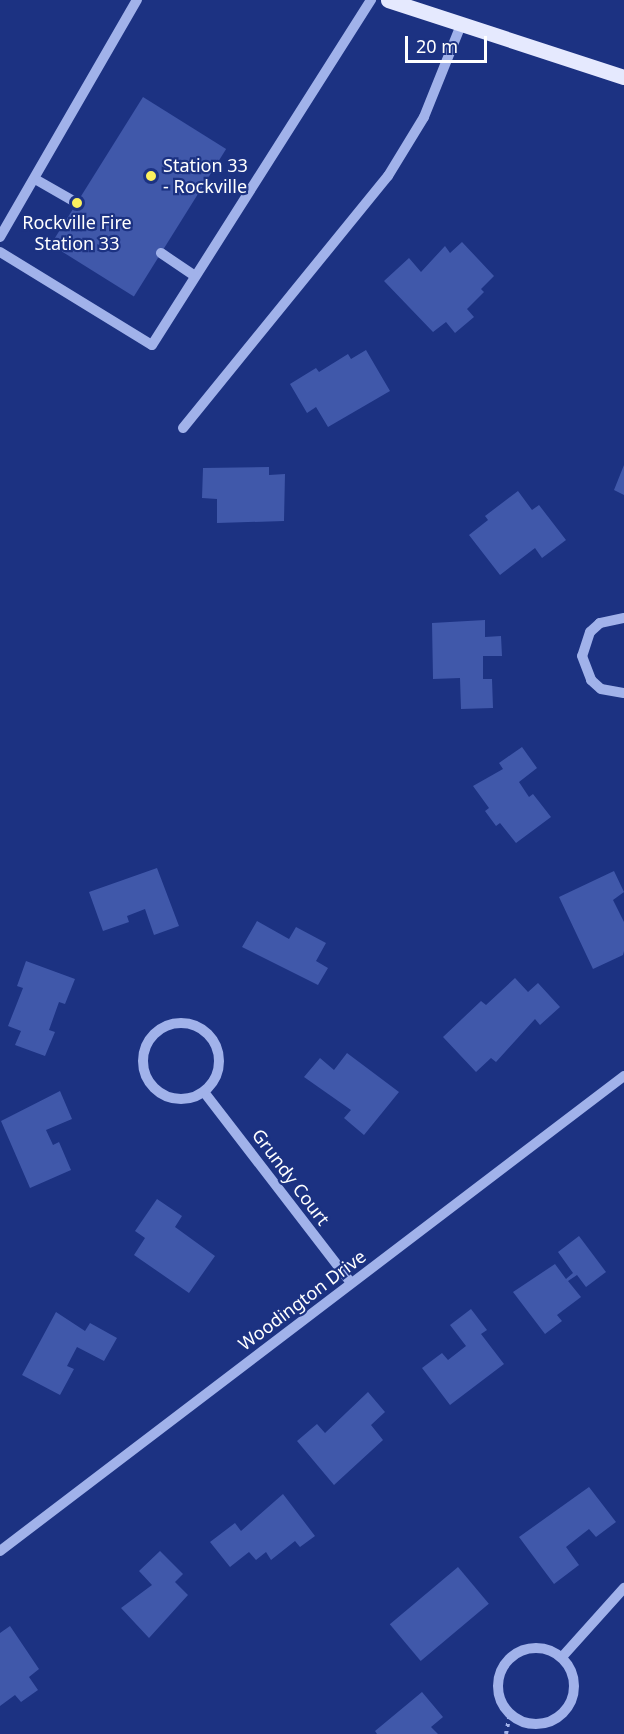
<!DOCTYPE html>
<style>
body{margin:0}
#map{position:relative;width:624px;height:1734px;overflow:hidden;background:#1c3282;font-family:"Noto Sans",sans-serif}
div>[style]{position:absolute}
.building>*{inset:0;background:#4058aa;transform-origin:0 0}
.path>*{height:4px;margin-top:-2px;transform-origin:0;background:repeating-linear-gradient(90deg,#a1b2ea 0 3px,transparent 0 7.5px)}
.minor>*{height:10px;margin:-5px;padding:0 5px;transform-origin:5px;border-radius:5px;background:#a1b2ea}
.minor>.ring{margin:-5px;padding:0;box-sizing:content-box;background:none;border:10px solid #a1b2ea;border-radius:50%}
.major>*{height:15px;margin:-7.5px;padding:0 7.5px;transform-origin:7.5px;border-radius:7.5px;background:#e5e9fe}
.dots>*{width:16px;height:16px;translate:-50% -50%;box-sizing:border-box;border:3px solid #1c3282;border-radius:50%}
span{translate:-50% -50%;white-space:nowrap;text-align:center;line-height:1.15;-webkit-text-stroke:4.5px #1c3282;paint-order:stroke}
.poi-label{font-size:18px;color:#fff}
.left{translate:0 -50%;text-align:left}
.street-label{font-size:18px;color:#fff}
.scale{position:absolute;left:405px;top:36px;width:82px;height:27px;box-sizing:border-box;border:3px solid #fff;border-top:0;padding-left:8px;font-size:18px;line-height:21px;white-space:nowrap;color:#fff;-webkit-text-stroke:4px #1c3282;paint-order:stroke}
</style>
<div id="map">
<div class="building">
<div style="left:143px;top:97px;width:98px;height:174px;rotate:32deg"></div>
<div style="clip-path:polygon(462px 242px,494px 276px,481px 289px,484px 292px,467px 309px,474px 317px,455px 333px,446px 322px,433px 332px,384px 281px,409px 258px,421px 272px,445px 246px,450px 253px)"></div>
<div style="clip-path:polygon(366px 350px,390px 391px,328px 427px,316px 407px,307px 413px,290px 384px,316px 368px,319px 372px,348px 354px,351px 359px)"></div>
<div style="clip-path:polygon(624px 465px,624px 495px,614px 490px)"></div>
<div style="clip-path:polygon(269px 467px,269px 475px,285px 474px,284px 521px,217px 523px,217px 499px,202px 498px,203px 468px)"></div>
<div style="clip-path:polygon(518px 491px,532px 510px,539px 505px,566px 540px,542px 558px,535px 548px,500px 575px,469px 535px,488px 520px,485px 516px)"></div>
<div style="clip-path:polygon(485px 620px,485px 637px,501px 636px,502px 656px,483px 656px,483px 679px,492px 679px,493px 708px,461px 709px,460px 678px,433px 679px,432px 623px)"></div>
<div style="clip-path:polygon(522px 747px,537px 768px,519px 782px,529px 797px,533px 794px,551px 817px,516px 843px,500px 823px,496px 826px,485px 811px,489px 808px,473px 786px,503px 769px,499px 763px)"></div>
<div style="clip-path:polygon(157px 868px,179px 926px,154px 935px,145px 909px,127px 916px,129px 922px,103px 931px,89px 892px)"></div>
<div style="clip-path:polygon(614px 871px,624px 892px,613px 900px,624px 922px,624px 951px,623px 955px,593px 969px,559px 897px)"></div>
<div style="clip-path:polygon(257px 921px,289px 939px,296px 927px,326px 943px,316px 961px,328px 968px,318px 985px,242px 947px)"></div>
<div style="clip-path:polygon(26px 961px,75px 979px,65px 1004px,59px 1002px,49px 1030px,55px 1032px,45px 1056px,15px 1045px,21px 1031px,8px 1026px,23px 988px,17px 986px)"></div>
<div style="clip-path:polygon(515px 978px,528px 992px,538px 983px,560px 1007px,540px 1025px,535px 1019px,496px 1062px,491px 1058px,476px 1072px,443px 1037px,481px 1001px,486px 1005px)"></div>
<div style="clip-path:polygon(347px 1053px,399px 1092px,364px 1135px,344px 1118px,351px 1110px,304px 1077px,320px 1058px,334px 1070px)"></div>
<div style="clip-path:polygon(60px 1091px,72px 1119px,46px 1130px,53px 1145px,59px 1142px,71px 1170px,30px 1188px,1px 1121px)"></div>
<div style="clip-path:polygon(157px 1199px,182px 1216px,175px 1227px,215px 1256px,189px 1293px,134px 1255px,145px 1238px,135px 1231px)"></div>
<div style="clip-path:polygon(579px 1236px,606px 1272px,586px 1287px,577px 1275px,568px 1281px,581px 1297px,557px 1315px,562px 1321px,545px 1334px,513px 1292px,555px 1264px,566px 1279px,573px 1273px,558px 1252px)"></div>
<div style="clip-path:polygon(471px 1309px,487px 1330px,481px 1334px,504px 1364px,450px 1405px,422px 1368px,442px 1353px,448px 1360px,466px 1346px,450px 1325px)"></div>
<div style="clip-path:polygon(56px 1312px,85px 1331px,90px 1323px,117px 1338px,104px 1361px,77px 1347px,67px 1366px,74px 1369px,60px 1395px,22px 1375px)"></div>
<div style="clip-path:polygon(368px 1392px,385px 1412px,371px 1425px,383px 1440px,334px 1485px,297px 1441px,317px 1424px,325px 1433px)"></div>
<div style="clip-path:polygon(589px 1487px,616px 1522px,596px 1537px,589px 1529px,566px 1547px,579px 1565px,554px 1584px,519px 1537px)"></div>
<div style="clip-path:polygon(283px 1494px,315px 1536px,300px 1547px,295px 1541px,271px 1560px,266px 1552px,256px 1560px,249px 1552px,230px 1567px,210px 1542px,235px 1523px,241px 1531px)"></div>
<div style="clip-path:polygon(160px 1551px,183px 1574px,175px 1582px,188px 1595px,149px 1638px,121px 1608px,152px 1585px,139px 1571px)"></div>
<div style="left:458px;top:1567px;width:48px;height:89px;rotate:50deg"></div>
<div style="clip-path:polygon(10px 1626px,39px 1669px,29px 1677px,38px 1690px,21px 1702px,15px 1695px,0 1706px,0 1633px)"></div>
<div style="clip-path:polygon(422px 1692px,443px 1717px,431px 1727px,438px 1734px,377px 1734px,375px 1731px)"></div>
</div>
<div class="path">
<div style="left:506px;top:1734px;width:20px;rotate:-79deg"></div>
</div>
<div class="minor">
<div style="left:35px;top:179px;width:48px;rotate:29.7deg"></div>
<div style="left:0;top:237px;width:274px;rotate:-60deg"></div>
<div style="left:0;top:252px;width:178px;rotate:31.5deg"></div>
<div style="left:152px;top:345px;width:409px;rotate:-57.6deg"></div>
<div style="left:161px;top:253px;width:41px;rotate:34.1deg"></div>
<div style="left:183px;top:428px;width:325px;rotate:-50.9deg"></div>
<div style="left:388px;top:176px;width:69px;rotate:-58.6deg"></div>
<div style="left:424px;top:117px;width:99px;rotate:-68.1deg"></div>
<div style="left:624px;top:618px;width:25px;rotate:168deg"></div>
<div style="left:600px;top:623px;width:13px;rotate:138deg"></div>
<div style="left:590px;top:632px;width:25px;rotate:108deg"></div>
<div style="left:582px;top:656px;width:26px;rotate:69deg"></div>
<div style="left:591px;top:680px;width:13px;rotate:42deg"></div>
<div style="left:601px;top:689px;width:23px;rotate:10deg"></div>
<div class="ring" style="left:143px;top:1023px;width:66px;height:66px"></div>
<div style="left:204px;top:1092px;width:241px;rotate:52.4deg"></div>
<div style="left:0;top:1551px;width:784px;rotate:-37.28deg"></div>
<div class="ring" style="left:498px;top:1648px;width:66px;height:66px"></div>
<div style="left:562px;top:1657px;width:93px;rotate:-48.1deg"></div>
</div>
<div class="major">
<div style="left:388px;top:0;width:248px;rotate:18.1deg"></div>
</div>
<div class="dots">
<div style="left:151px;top:176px;background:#fbf05e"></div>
<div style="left:77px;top:203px;background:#fbf05e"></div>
</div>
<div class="poi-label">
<span class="left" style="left:163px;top:176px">Station 33<br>- Rockville</span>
<span style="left:77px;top:233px">Rockville Fire<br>Station 33</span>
</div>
<div class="street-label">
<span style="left:291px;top:1177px;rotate:53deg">Grundy Court</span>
<span style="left:302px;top:1300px;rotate:-37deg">Woodington Drive</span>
</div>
<div class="scale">20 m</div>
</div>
